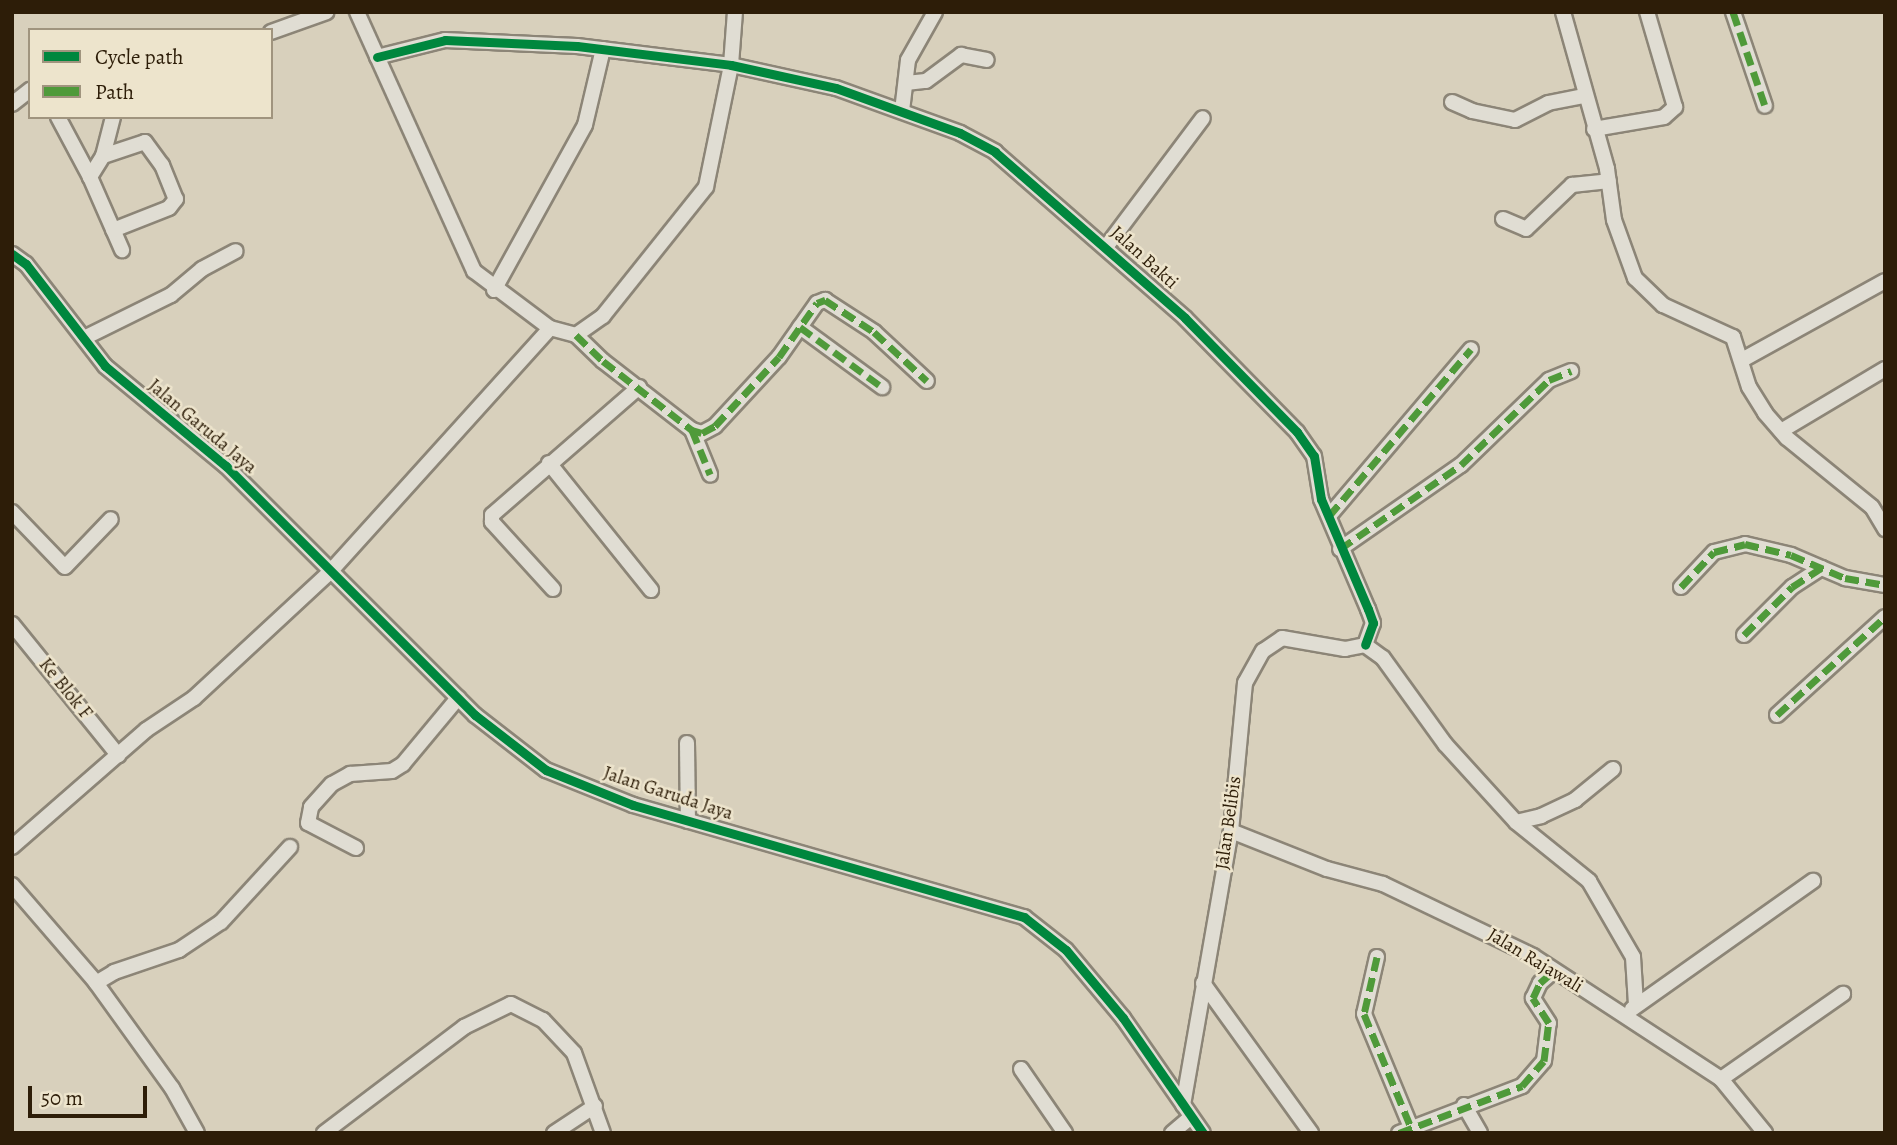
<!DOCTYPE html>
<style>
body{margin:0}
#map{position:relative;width:1897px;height:1145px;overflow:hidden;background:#d8d0bc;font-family:Alegreya,serif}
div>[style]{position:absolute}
.roads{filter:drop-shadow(2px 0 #8c8577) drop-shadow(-2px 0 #8c8577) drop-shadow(0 2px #8c8577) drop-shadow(0 -2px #8c8577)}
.street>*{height:14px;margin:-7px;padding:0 7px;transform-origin:7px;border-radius:7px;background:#e0ddd3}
.quiet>*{height:7px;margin-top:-3.5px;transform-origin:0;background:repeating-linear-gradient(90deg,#4f9a3a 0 14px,transparent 0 21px)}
.cycleway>*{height:9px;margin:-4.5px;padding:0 4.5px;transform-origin:4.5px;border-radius:4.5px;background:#00873e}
span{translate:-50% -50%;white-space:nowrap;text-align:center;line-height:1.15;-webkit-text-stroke:5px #ede4cc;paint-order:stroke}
.street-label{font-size:19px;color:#2d1d08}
.frame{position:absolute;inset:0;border:14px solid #2d1d08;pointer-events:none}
.legend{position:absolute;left:28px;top:28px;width:245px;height:91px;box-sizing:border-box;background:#ede4cc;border:2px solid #a0947e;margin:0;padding:9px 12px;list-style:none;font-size:21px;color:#2d1d08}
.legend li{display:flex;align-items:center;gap:14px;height:35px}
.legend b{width:35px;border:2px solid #a0947e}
.scale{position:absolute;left:28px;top:1086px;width:119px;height:32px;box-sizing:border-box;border:4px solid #2d1d08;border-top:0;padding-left:9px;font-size:21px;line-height:24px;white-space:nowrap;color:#2d1d08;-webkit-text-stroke:5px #ede4cc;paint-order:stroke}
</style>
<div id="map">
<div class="roads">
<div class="street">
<div style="left:357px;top:12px;width:284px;rotate:65.7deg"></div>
<div style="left:474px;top:271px;width:95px;rotate:36.9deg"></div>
<div style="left:1563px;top:12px;width:163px;rotate:74.3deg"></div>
<div style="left:1607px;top:169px;width:51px;rotate:82.2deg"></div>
<div style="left:1614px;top:220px;width:62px;rotate:70.1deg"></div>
<div style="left:1635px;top:278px;width:39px;rotate:44deg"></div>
<div style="left:1663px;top:305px;width:77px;rotate:24.6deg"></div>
<div style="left:1733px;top:337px;width:52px;rotate:72.3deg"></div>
<div style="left:1749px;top:387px;width:31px;rotate:58deg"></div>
<div style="left:1765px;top:413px;width:33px;rotate:49deg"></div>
<div style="left:1787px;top:438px;width:109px;rotate:39.1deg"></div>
<div style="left:1872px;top:507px;width:26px;rotate:59deg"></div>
<div style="left:1733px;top:12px;width:99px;rotate:71.2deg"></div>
<div style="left:271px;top:32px;width:59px;rotate:-19.7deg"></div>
<div style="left:377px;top:57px;width:70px;rotate:-14deg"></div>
<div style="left:445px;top:40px;width:132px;rotate:2.6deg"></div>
<div style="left:577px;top:46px;width:155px;rotate:7deg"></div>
<div style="left:731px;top:65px;width:107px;rotate:12.4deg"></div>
<div style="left:836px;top:88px;width:132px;rotate:19.9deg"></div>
<div style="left:960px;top:133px;width:40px;rotate:28deg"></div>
<div style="left:995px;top:152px;width:252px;rotate:41.1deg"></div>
<div style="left:1185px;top:318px;width:160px;rotate:45.5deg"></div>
<div style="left:1297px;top:432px;width:29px;rotate:55deg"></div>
<div style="left:1314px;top:456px;width:44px;rotate:80.8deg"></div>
<div style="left:1321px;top:499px;width:120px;rotate:66.9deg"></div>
<div style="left:1368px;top:609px;width:15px;rotate:70deg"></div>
<div style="left:1373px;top:623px;width:23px;rotate:110deg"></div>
<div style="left:906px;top:83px;width:20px;rotate:-6deg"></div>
<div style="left:926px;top:81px;width:44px;rotate:-36.6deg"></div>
<div style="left:961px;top:55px;width:26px;rotate:11deg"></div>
<div style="left:1452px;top:102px;width:22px;rotate:24deg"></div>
<div style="left:1472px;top:111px;width:44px;rotate:11.8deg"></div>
<div style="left:1515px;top:120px;width:37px;rotate:-27deg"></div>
<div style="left:1548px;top:103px;width:37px;rotate:-11deg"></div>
<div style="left:12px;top:104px;width:23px;rotate:-38deg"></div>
<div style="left:902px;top:111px;width:51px;rotate:-83.3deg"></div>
<div style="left:908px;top:60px;width:55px;rotate:-60.6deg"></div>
<div style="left:58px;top:117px;width:68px;rotate:61.9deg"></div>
<div style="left:113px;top:117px;width:40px;rotate:104.4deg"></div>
<div style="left:103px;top:156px;width:25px;rotate:122deg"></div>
<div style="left:90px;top:177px;width:80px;rotate:66.3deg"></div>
<div style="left:1594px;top:129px;width:71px;rotate:-9.7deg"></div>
<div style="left:1664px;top:117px;width:15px;rotate:-42deg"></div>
<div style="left:1675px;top:107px;width:99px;rotate:-106.4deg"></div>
<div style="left:103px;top:156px;width:44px;rotate:-18.4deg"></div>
<div style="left:145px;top:142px;width:29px;rotate:54deg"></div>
<div style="left:162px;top:165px;width:37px;rotate:68deg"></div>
<div style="left:176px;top:199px;width:11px;rotate:128deg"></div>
<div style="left:169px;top:208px;width:60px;rotate:158.6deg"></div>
<div style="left:1503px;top:219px;width:25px;rotate:23deg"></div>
<div style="left:1526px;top:229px;width:64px;rotate:-43.7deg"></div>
<div style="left:1572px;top:185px;width:37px;rotate:-6deg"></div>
<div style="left:1106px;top:247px;width:161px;rotate:-53.1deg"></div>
<div style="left:12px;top:254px;width:17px;rotate:36deg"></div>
<div style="left:26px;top:264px;width:129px;rotate:52.2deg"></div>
<div style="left:105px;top:366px;width:157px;rotate:39.6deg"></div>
<div style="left:226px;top:466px;width:352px;rotate:45deg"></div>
<div style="left:475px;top:715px;width:90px;rotate:37.8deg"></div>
<div style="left:546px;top:770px;width:94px;rotate:21.9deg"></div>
<div style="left:633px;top:805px;width:407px;rotate:16deg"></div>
<div style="left:1024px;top:917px;width:53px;rotate:38.2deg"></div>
<div style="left:1066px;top:950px;width:89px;rotate:50deg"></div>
<div style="left:1123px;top:1018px;width:140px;rotate:55.2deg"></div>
<div style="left:494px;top:290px;width:188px;rotate:-61.1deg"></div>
<div style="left:585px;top:125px;width:78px;rotate:-76.7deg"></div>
<div style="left:800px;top:327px;width:102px;rotate:36.2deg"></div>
<div style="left:576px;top:335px;width:37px;rotate:44deg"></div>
<div style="left:603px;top:361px;width:113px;rotate:37.8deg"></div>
<div style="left:692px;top:430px;width:10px;rotate:17deg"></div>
<div style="left:702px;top:433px;width:15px;rotate:-28deg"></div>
<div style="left:715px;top:426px;width:94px;rotate:-47.2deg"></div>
<div style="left:779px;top:357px;width:66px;rotate:-54.9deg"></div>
<div style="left:817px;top:303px;width:9px;rotate:-21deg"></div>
<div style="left:825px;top:300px;width:59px;rotate:33.1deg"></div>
<div style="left:874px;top:332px;width:72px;rotate:42.8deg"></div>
<div style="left:84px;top:338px;width:97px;rotate:-26.3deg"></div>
<div style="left:171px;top:295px;width:40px;rotate:-40deg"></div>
<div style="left:202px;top:269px;width:38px;rotate:-28deg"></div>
<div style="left:1742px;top:360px;width:163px;rotate:-28.9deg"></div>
<div style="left:692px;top:430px;width:48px;rotate:67.8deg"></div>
<div style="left:1781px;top:431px;width:121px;rotate:-30.8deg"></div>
<div style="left:549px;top:463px;width:163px;rotate:51.2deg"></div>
<div style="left:12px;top:512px;width:76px;rotate:46.1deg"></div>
<div style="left:65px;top:567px;width:66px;rotate:-46.2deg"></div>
<div style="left:1329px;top:516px;width:219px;rotate:-49.6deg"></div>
<div style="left:1340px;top:549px;width:147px;rotate:-34.8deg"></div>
<div style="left:1461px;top:465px;width:122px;rotate:-44deg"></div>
<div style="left:1549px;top:380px;width:24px;rotate:-22deg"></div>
<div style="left:1681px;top:587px;width:48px;rotate:-46.7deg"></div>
<div style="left:1714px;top:552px;width:32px;rotate:-14deg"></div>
<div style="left:1745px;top:544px;width:47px;rotate:13.4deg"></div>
<div style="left:1791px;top:555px;width:59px;rotate:23.1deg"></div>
<div style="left:1845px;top:578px;width:41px;rotate:9.9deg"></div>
<div style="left:553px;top:589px;width:91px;rotate:-132.3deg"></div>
<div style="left:492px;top:522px;width:7px;rotate:-90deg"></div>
<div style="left:492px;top:515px;width:195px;rotate:-41deg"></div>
<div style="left:12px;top:624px;width:169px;rotate:51deg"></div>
<div style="left:1744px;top:635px;width:68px;rotate:-45deg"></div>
<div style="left:1792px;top:587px;width:35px;rotate:-33deg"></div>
<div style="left:1365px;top:645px;width:22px;rotate:36deg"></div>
<div style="left:1383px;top:658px;width:106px;rotate:54.2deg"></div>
<div style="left:1445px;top:744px;width:105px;rotate:47.7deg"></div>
<div style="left:1516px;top:822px;width:94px;rotate:38.9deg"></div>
<div style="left:1589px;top:881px;width:88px;rotate:59.9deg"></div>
<div style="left:1633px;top:957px;width:48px;rotate:86.4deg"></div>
<div style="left:1777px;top:715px;width:146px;rotate:-42.2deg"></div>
<div style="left:687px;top:743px;width:78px;rotate:89.3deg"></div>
<div style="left:1516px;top:822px;width:26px;rotate:-13deg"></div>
<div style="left:1541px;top:816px;width:38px;rotate:-25deg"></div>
<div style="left:1575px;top:800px;width:49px;rotate:-39.2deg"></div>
<div style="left:1231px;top:831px;width:103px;rotate:21.6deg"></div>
<div style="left:1327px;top:869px;width:58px;rotate:15deg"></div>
<div style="left:1383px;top:884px;width:166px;rotate:25.6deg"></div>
<div style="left:1533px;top:956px;width:225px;rotate:33.2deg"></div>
<div style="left:1721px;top:1079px;width:70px;rotate:50.8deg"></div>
<div style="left:12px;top:847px;width:178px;rotate:-41.1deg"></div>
<div style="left:146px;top:730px;width:58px;rotate:-33.7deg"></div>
<div style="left:194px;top:698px;width:184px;rotate:-42.8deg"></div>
<div style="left:329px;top:573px;width:330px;rotate:-47.9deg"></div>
<div style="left:550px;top:328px;width:27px;rotate:15deg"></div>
<div style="left:576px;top:335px;width:33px;rotate:-35deg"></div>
<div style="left:603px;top:316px;width:165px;rotate:-51.4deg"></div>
<div style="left:706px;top:187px;width:125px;rotate:-78.4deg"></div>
<div style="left:731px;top:65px;width:53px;rotate:-85.7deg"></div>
<div style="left:356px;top:848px;width:54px;rotate:-152.5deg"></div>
<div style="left:308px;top:823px;width:16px;rotate:-79deg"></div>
<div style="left:311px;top:807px;width:31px;rotate:-48deg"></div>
<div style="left:332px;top:784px;width:21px;rotate:-29deg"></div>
<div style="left:350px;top:774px;width:42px;rotate:-4.1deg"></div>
<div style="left:392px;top:771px;width:13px;rotate:-32deg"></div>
<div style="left:403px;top:764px;width:86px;rotate:-50.2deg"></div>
<div style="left:12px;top:885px;width:125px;rotate:49.2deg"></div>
<div style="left:94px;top:980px;width:133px;rotate:54.2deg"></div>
<div style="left:172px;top:1088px;width:51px;rotate:60.9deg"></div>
<div style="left:1377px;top:957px;width:58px;rotate:102.8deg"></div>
<div style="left:1364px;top:1014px;width:120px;rotate:67.5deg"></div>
<div style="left:96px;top:983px;width:21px;rotate:-31deg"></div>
<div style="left:114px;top:972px;width:69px;rotate:-18.7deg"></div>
<div style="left:179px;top:950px;width:50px;rotate:-33.7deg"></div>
<div style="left:221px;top:922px;width:102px;rotate:-47.4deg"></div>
<div style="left:1203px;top:983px;width:185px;rotate:54.2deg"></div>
<div style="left:1632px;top:1009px;width:222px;rotate:-35.3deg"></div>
<div style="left:1021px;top:1069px;width:78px;rotate:55.5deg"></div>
<div style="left:1721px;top:1079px;width:149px;rotate:-34.9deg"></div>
<div style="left:1183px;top:1105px;width:278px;rotate:-80.1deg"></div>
<div style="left:1231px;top:831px;width:149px;rotate:-84.6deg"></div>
<div style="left:1245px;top:683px;width:37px;rotate:-61deg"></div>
<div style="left:1263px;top:651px;width:23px;rotate:-34deg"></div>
<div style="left:1282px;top:638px;width:64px;rotate:9.9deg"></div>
<div style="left:1345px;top:649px;width:20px;rotate:-11deg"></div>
<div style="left:1464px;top:1105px;width:32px;rotate:60deg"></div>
<div style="left:324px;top:1133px;width:176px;rotate:-37.1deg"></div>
<div style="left:464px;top:1027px;width:52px;rotate:-26.1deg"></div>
<div style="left:511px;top:1004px;width:36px;rotate:27deg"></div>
<div style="left:543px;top:1020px;width:45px;rotate:46.8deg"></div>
<div style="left:574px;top:1053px;width:85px;rotate:70.1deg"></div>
<div style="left:554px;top:1133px;width:49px;rotate:-33.4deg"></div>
<div style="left:1172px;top:1133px;width:25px;rotate:-40deg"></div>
<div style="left:1399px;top:1133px;width:132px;rotate:-20.9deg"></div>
<div style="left:1522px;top:1086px;width:33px;rotate:-49deg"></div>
<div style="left:1544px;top:1061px;width:38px;rotate:-83deg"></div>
<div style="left:1549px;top:1023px;width:30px;rotate:-123deg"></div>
<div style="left:1533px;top:998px;width:17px;rotate:-65deg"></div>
<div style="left:1540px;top:983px;width:18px;rotate:-41deg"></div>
</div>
</div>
<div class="quiet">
<div style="left:1733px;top:12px;width:99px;rotate:71.2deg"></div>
<div style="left:800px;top:327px;width:102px;rotate:36.2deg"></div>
<div style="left:576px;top:335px;width:37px;rotate:44deg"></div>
<div style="left:603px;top:361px;width:113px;rotate:37.8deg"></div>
<div style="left:692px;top:430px;width:10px;rotate:17deg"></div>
<div style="left:702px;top:433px;width:15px;rotate:-28deg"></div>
<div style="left:715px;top:426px;width:94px;rotate:-47.2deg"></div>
<div style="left:779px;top:357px;width:66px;rotate:-54.9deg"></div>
<div style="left:817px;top:303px;width:9px;rotate:-21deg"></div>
<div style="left:825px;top:300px;width:59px;rotate:33.1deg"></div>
<div style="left:874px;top:332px;width:72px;rotate:42.8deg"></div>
<div style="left:692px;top:430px;width:48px;rotate:67.8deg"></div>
<div style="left:1329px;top:516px;width:219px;rotate:-49.6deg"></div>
<div style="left:1340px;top:549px;width:147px;rotate:-34.8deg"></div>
<div style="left:1461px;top:465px;width:122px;rotate:-44deg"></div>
<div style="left:1549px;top:380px;width:24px;rotate:-22deg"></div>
<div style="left:1681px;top:587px;width:48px;rotate:-46.7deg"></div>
<div style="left:1714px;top:552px;width:32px;rotate:-14deg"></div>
<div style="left:1745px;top:544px;width:47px;rotate:13.4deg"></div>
<div style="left:1791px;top:555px;width:59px;rotate:23.1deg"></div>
<div style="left:1845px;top:578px;width:41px;rotate:9.9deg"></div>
<div style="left:1744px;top:635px;width:68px;rotate:-45deg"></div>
<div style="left:1792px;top:587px;width:35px;rotate:-33deg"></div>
<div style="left:1777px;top:715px;width:146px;rotate:-42.2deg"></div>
<div style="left:1377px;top:957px;width:58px;rotate:102.8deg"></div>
<div style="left:1364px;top:1014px;width:120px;rotate:67.5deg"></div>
<div style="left:1399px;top:1133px;width:132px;rotate:-20.9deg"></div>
<div style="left:1522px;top:1086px;width:33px;rotate:-49deg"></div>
<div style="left:1544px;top:1061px;width:38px;rotate:-83deg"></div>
<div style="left:1549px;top:1023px;width:30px;rotate:-123deg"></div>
<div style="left:1533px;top:998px;width:17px;rotate:-65deg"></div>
<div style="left:1540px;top:983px;width:18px;rotate:-41deg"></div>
</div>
<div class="cycleway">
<div style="left:377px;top:57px;width:70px;rotate:-14deg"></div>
<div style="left:445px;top:40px;width:132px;rotate:2.6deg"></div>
<div style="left:577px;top:46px;width:155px;rotate:7deg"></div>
<div style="left:731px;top:65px;width:107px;rotate:12.4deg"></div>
<div style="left:836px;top:88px;width:132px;rotate:19.9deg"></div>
<div style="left:960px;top:133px;width:40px;rotate:28deg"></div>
<div style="left:995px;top:152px;width:252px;rotate:41.1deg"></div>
<div style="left:1185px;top:318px;width:160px;rotate:45.5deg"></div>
<div style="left:1297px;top:432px;width:29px;rotate:55deg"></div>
<div style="left:1314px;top:456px;width:44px;rotate:80.8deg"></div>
<div style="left:1321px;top:499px;width:120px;rotate:66.9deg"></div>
<div style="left:1368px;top:609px;width:15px;rotate:70deg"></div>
<div style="left:1373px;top:623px;width:23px;rotate:110deg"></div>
<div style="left:12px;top:254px;width:17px;rotate:36deg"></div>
<div style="left:26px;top:264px;width:129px;rotate:52.2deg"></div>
<div style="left:105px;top:366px;width:157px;rotate:39.6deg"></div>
<div style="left:226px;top:466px;width:352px;rotate:45deg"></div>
<div style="left:475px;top:715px;width:90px;rotate:37.8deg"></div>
<div style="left:546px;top:770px;width:94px;rotate:21.9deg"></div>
<div style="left:633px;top:805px;width:407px;rotate:16deg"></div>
<div style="left:1024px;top:917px;width:53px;rotate:38.2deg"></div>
<div style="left:1066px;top:950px;width:89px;rotate:50deg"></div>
<div style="left:1123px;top:1018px;width:140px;rotate:55.2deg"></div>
</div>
<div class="street-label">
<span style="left:1144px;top:258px;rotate:42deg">Jalan Bakti</span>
<span style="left:202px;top:427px;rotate:40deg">Jalan Garuda Jaya</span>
<span style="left:65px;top:689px;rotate:51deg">Ke Blok F</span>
<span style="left:668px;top:794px;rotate:18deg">Jalan Garuda Jaya</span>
<span style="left:1229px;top:823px;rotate:-82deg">Jalan Belibis</span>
<span style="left:1535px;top:961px;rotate:31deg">Jalan Rajawali</span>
</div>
<div class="frame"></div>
<ul class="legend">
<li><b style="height:9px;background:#00873e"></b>Cycle path</li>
<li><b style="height:9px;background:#4f9a3a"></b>Path</li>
</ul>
<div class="scale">50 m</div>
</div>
